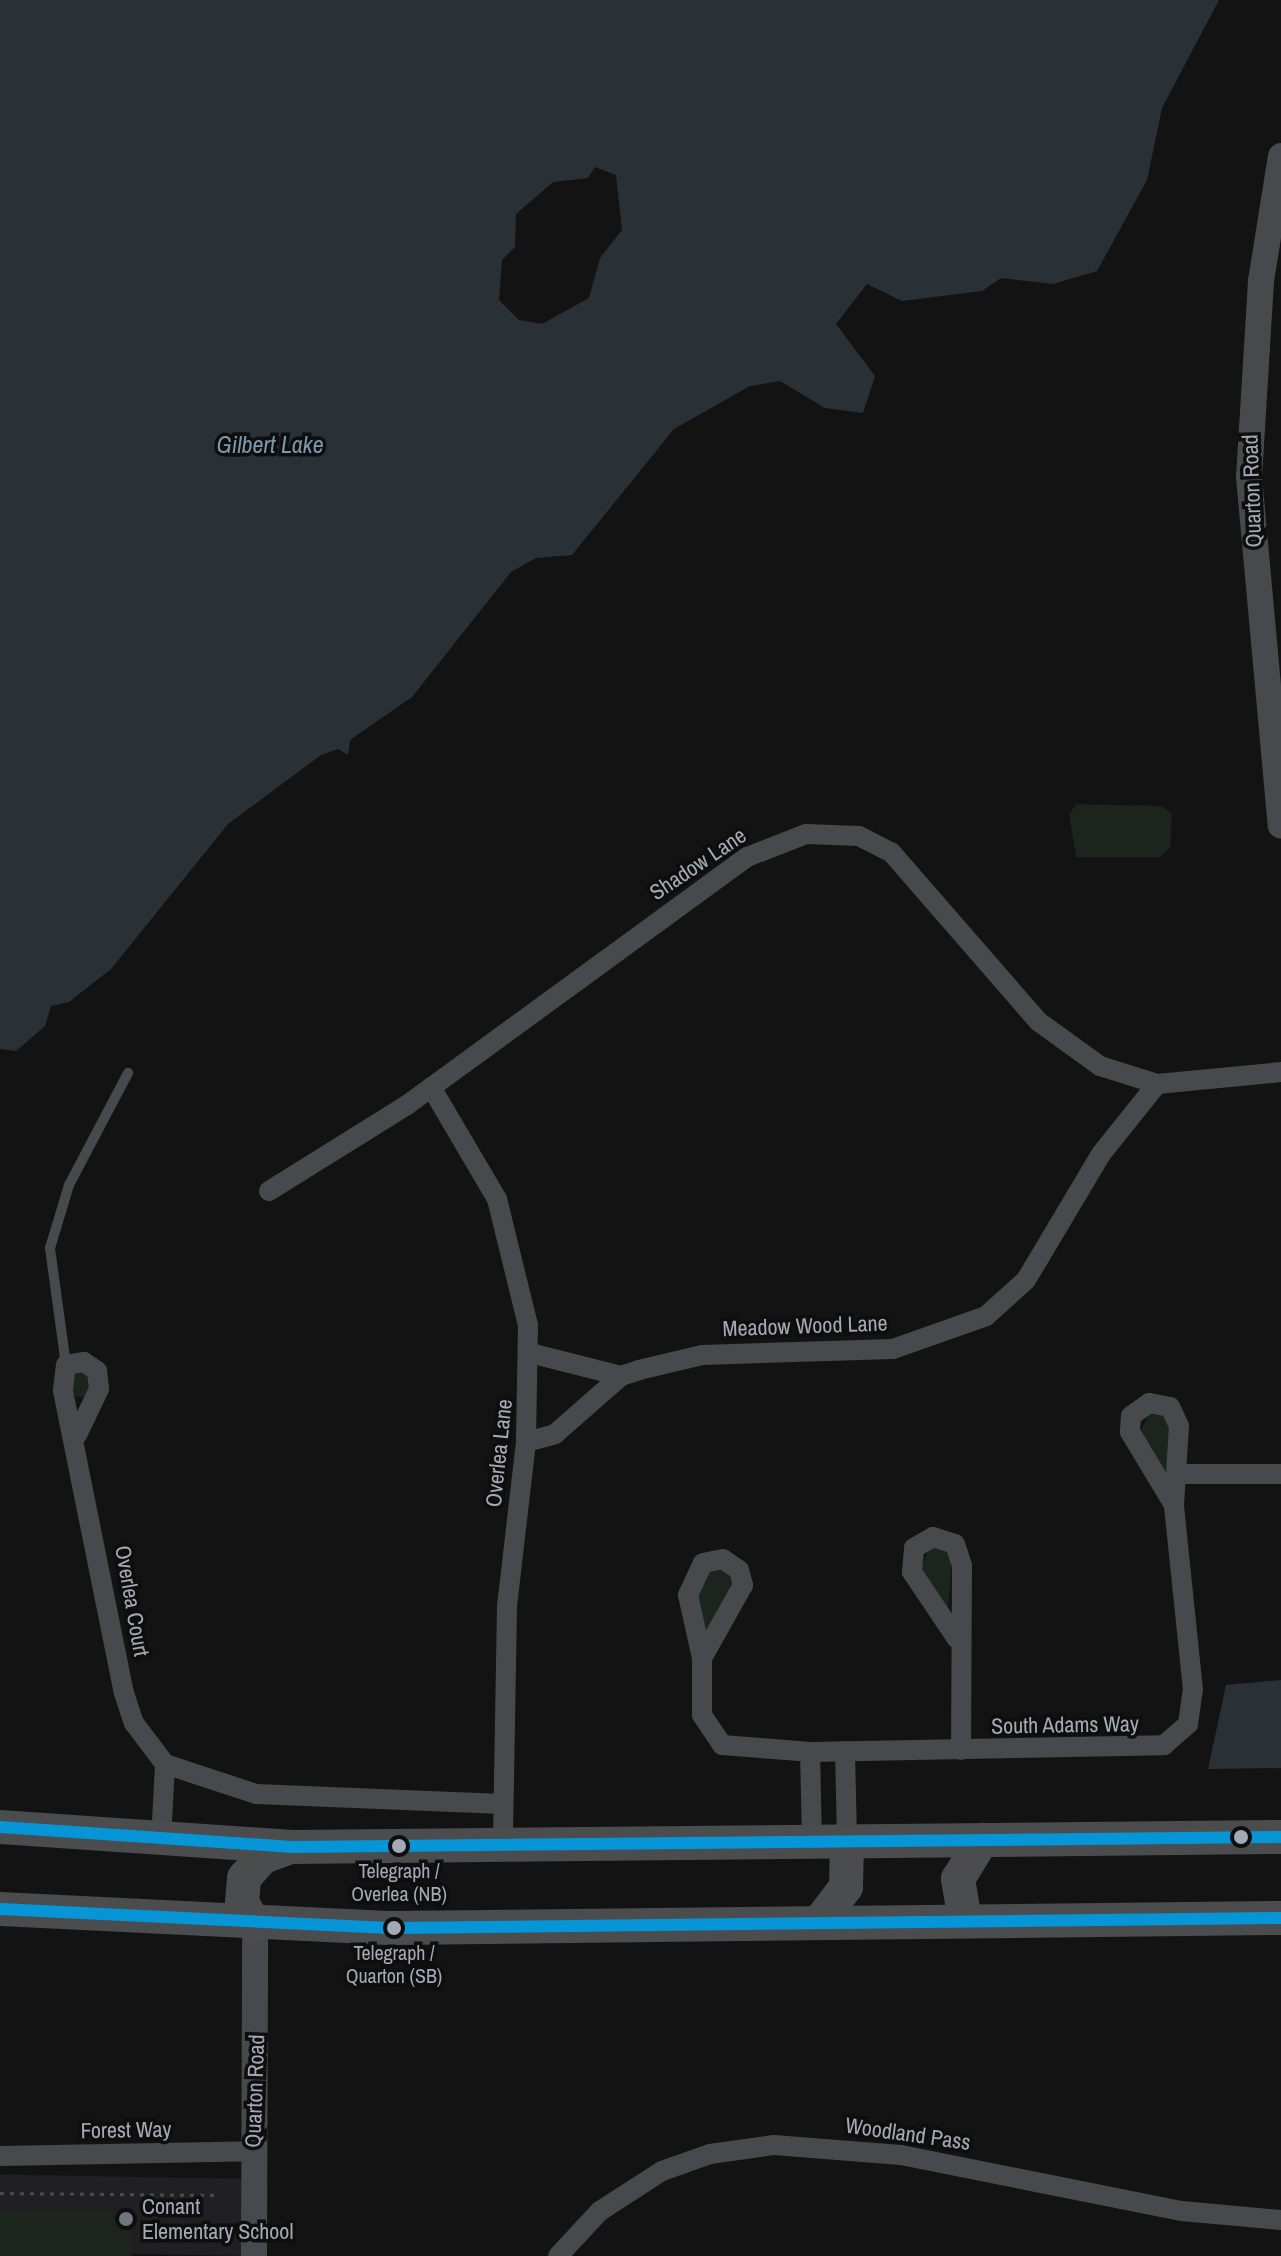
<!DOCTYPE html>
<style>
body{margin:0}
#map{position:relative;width:1281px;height:2256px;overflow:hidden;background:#131314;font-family:"Archivo Narrow",sans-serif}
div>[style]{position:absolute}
.built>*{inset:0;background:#202022;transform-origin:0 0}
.green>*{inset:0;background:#1d241e;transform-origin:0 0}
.round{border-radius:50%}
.water>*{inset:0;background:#293137}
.path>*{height:3px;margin-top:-1.5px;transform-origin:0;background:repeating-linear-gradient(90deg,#494b4e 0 4px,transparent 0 10px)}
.service>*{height:10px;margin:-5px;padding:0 5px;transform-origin:5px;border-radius:5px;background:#48494c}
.minor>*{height:20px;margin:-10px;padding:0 10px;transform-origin:10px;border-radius:10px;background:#48494c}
.tertiary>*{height:26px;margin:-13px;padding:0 13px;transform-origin:13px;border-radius:13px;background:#48494c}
.trunk>*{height:34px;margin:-17px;padding:0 17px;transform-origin:17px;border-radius:17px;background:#4a4c4e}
.bus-1>*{height:12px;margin:-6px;padding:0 6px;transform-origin:6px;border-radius:6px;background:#0696d7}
.dots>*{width:22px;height:22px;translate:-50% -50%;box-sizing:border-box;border:4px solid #0e0e0f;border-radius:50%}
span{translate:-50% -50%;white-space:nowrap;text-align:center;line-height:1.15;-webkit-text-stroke:7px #0e0e0f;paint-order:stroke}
.bus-label{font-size:20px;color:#a4aab5}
.street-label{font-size:22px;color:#a4aab5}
.poi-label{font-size:22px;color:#a4aab5}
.left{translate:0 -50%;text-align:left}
.water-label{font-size:24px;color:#7b99b0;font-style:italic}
</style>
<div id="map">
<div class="built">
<div style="left:252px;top:2179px;width:77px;height:252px;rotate:91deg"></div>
</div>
<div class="green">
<div style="clip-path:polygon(1077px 804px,1162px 806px,1172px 814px,1170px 848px,1160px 857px,1076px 857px,1069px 814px)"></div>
<div class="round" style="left:68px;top:1373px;width:24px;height:24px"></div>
<div style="clip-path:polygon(1150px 1412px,1163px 1414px,1170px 1425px,1166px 1472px,1139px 1434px)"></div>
<div style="clip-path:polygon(930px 1547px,947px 1550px,952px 1560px,948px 1608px,920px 1569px)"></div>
<div style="clip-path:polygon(719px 1568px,731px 1575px,733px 1589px,707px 1633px,695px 1605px,706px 1573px)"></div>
<div style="left:0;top:2210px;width:132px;height:46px;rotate:1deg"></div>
</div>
<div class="water">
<div style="clip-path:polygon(evenodd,0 0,1219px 0,1162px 108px,1147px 180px,1097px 271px,1053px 284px,1001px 278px,982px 291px,902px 301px,867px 284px,836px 324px,875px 376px,863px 413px,825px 408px,780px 381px,750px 386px,674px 429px,572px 555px,536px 558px,511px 572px,412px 697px,350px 740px,348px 755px,338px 749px,321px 755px,228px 824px,111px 969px,69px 1002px,51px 1006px,45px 1026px,16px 1051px,0 1049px,0 0,595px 167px,616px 175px,622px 230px,600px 258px,589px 298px,542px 324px,519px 320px,499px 300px,502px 260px,515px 247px,516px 214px,553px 182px,588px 178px,595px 167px)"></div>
<div style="clip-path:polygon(1281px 1680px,1281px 1768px,1208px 1769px,1226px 1685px)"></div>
</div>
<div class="path">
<div style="left:0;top:2193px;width:216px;rotate:0.5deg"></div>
</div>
<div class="service">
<div style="left:66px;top:1365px;width:118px;rotate:-97.8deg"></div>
<div style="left:50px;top:1248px;width:66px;rotate:-73.2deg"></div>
<div style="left:69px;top:1185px;width:127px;rotate:-62.2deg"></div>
</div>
<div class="minor">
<div style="left:431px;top:1087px;width:130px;rotate:59.5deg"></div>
<div style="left:497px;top:1199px;width:130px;rotate:76.2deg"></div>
<div style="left:528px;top:1325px;width:117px;rotate:91deg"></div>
<div style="left:526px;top:1442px;width:166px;rotate:96.6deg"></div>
<div style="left:507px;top:1607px;width:239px;rotate:91deg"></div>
<div style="left:269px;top:1191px;width:163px;rotate:-31.9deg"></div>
<div style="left:407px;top:1105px;width:421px;rotate:-36.1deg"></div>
<div style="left:747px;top:857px;width:63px;rotate:-21.3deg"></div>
<div style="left:806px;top:834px;width:53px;rotate:2.2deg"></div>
<div style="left:859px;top:836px;width:36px;rotate:27deg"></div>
<div style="left:891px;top:852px;width:225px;rotate:49deg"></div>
<div style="left:1039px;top:1022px;width:75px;rotate:35.8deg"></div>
<div style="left:1100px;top:1066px;width:60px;rotate:17.5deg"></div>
<div style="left:1157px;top:1084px;width:125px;rotate:-5.5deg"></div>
<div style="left:530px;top:1353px;width:94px;rotate:14.2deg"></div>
<div style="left:77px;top:1435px;width:51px;rotate:-64.4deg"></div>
<div style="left:99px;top:1389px;width:18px;rotate:-96deg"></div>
<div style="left:97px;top:1371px;width:16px;rotate:-145deg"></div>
<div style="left:84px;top:1362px;width:18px;rotate:171deg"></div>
<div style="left:66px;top:1365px;width:26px;rotate:97deg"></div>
<div style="left:63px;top:1391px;width:308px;rotate:78.6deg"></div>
<div style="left:124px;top:1693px;width:32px;rotate:72deg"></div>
<div style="left:134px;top:1723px;width:51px;rotate:52.9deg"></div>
<div style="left:165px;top:1764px;width:96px;rotate:18.2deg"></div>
<div style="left:256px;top:1794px;width:247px;rotate:2.3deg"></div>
<div style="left:526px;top:1442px;width:30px;rotate:-15deg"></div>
<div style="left:555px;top:1434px;width:88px;rotate:-41.3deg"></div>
<div style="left:621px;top:1376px;width:19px;rotate:-18deg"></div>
<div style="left:639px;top:1370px;width:65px;rotate:-13.4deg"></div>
<div style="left:702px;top:1355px;width:191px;rotate:-1.8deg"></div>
<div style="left:893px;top:1349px;width:99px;rotate:-19.5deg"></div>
<div style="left:986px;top:1316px;width:54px;rotate:-42deg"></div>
<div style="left:1026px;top:1280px;width:147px;rotate:-59.2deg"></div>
<div style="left:1101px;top:1154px;width:90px;rotate:-51.3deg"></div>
<div style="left:1181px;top:1474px;width:100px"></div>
<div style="left:957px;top:1639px;width:81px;rotate:-123.9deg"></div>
<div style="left:912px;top:1572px;width:24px;rotate:-85deg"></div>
<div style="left:914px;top:1548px;width:22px;rotate:-30deg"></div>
<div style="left:933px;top:1537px;width:23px;rotate:18deg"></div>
<div style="left:955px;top:1544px;width:22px;rotate:72deg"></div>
<div style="left:962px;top:1565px;width:185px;rotate:90.3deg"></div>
<div style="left:702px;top:1658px;width:65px;rotate:-102.5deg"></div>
<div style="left:688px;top:1595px;width:35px;rotate:-65deg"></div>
<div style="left:703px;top:1563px;width:20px;rotate:-11deg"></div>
<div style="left:723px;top:1559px;width:19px;rotate:35deg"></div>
<div style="left:739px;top:1570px;width:16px;rotate:75deg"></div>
<div style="left:743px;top:1585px;width:84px;rotate:119.3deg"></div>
<div style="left:702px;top:1658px;width:57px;rotate:90deg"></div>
<div style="left:702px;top:1715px;width:36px;rotate:56deg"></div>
<div style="left:722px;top:1745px;width:88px;rotate:4.5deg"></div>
<div style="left:810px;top:1752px;width:354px;rotate:-1.1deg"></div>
<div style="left:1164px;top:1745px;width:32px;rotate:-41deg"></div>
<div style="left:1188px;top:1724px;width:34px;rotate:-82deg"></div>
<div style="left:1193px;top:1690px;width:186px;rotate:-95.9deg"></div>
<div style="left:1174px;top:1505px;width:79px;rotate:-86.4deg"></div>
<div style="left:1179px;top:1426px;width:21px;rotate:-115deg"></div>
<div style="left:1170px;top:1407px;width:21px;rotate:-169deg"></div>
<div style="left:1149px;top:1403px;width:22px;rotate:144deg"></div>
<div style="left:1131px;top:1416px;width:16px;rotate:94deg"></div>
<div style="left:1130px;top:1432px;width:85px;rotate:58.9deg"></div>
<div style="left:845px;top:1751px;width:91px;rotate:88.7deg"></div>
<div style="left:810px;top:1752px;width:90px;rotate:88.7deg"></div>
<div style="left:161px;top:1841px;width:77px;rotate:-87deg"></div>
<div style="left:0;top:2156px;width:253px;rotate:-1.1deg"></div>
<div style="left:558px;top:2256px;width:62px;rotate:-47deg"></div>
<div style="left:600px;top:2211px;width:74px;rotate:-32.8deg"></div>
<div style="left:662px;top:2171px;width:51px;rotate:-19.5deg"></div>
<div style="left:710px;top:2154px;width:65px;rotate:-8deg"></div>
<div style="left:774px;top:2145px;width:127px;rotate:4.5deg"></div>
<div style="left:901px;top:2155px;width:287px;rotate:11.3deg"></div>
<div style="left:1182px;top:2211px;width:99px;rotate:5.2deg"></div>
</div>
<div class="tertiary">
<div style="left:1281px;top:156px;width:127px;rotate:99.1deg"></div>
<div style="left:1261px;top:281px;width:196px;rotate:93.5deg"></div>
<div style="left:1249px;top:477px;width:350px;rotate:84.8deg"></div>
<div style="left:254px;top:2256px;width:330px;rotate:-89.8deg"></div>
</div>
<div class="trunk">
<div style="left:0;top:1827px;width:293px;rotate:3.9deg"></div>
<div style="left:292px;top:1847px;width:989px;rotate:-0.58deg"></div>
<div style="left:0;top:1909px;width:394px;rotate:2.8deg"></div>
<div style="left:394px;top:1928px;width:887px;rotate:-0.65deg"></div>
<div style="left:965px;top:1920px;width:42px;rotate:-99.7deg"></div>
<div style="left:958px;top:1879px;width:46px;rotate:-58.4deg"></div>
<div style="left:820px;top:1921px;width:43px;rotate:-52.6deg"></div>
<div style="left:846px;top:1887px;width:45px;rotate:-88.7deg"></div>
<div style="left:255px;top:1926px;width:27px;rotate:-118deg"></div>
<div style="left:242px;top:1902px;width:24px;rotate:-85deg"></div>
<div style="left:244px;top:1878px;width:28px;rotate:-48deg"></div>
<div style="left:263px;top:1857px;width:27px;rotate:-20deg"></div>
</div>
<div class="bus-1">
<div style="left:0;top:1827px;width:293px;rotate:3.9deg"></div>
<div style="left:292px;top:1847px;width:989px;rotate:-0.58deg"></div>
<div style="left:0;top:1909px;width:394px;rotate:2.8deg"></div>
<div style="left:394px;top:1928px;width:887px;rotate:-0.65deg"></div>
</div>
<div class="dots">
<div style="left:1241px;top:1837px;background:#a4aab5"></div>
<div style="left:399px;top:1846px;background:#a4aab5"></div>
<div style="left:394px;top:1928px;background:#a4aab5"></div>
<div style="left:126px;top:2219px;background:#71757d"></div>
</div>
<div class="bus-label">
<span style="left:399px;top:1882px">Telegraph /<br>Overlea (NB)</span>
<span style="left:394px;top:1964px">Telegraph /<br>Quarton (SB)</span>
</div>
<div class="street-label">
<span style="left:1252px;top:491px;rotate:-92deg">Quarton Road</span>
<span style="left:698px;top:864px;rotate:-34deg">Shadow Lane</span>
<span style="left:805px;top:1326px;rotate:-2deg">Meadow Wood Lane</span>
<span style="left:499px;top:1453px;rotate:-84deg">Overlea Lane</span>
<span style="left:132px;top:1601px;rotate:80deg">Overlea Court</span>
<span style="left:1065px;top:1725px;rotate:-1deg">South Adams Way</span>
<span style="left:255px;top:2091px;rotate:-88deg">Quarton Road</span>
<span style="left:126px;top:2130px;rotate:-1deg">Forest Way</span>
<span style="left:908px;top:2134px;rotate:8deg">Woodland Pass</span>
</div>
<div class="poi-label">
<span class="left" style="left:142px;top:2219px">Conant<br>Elementary School</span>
</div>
<div class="water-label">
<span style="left:270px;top:445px">Gilbert Lake</span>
</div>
</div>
